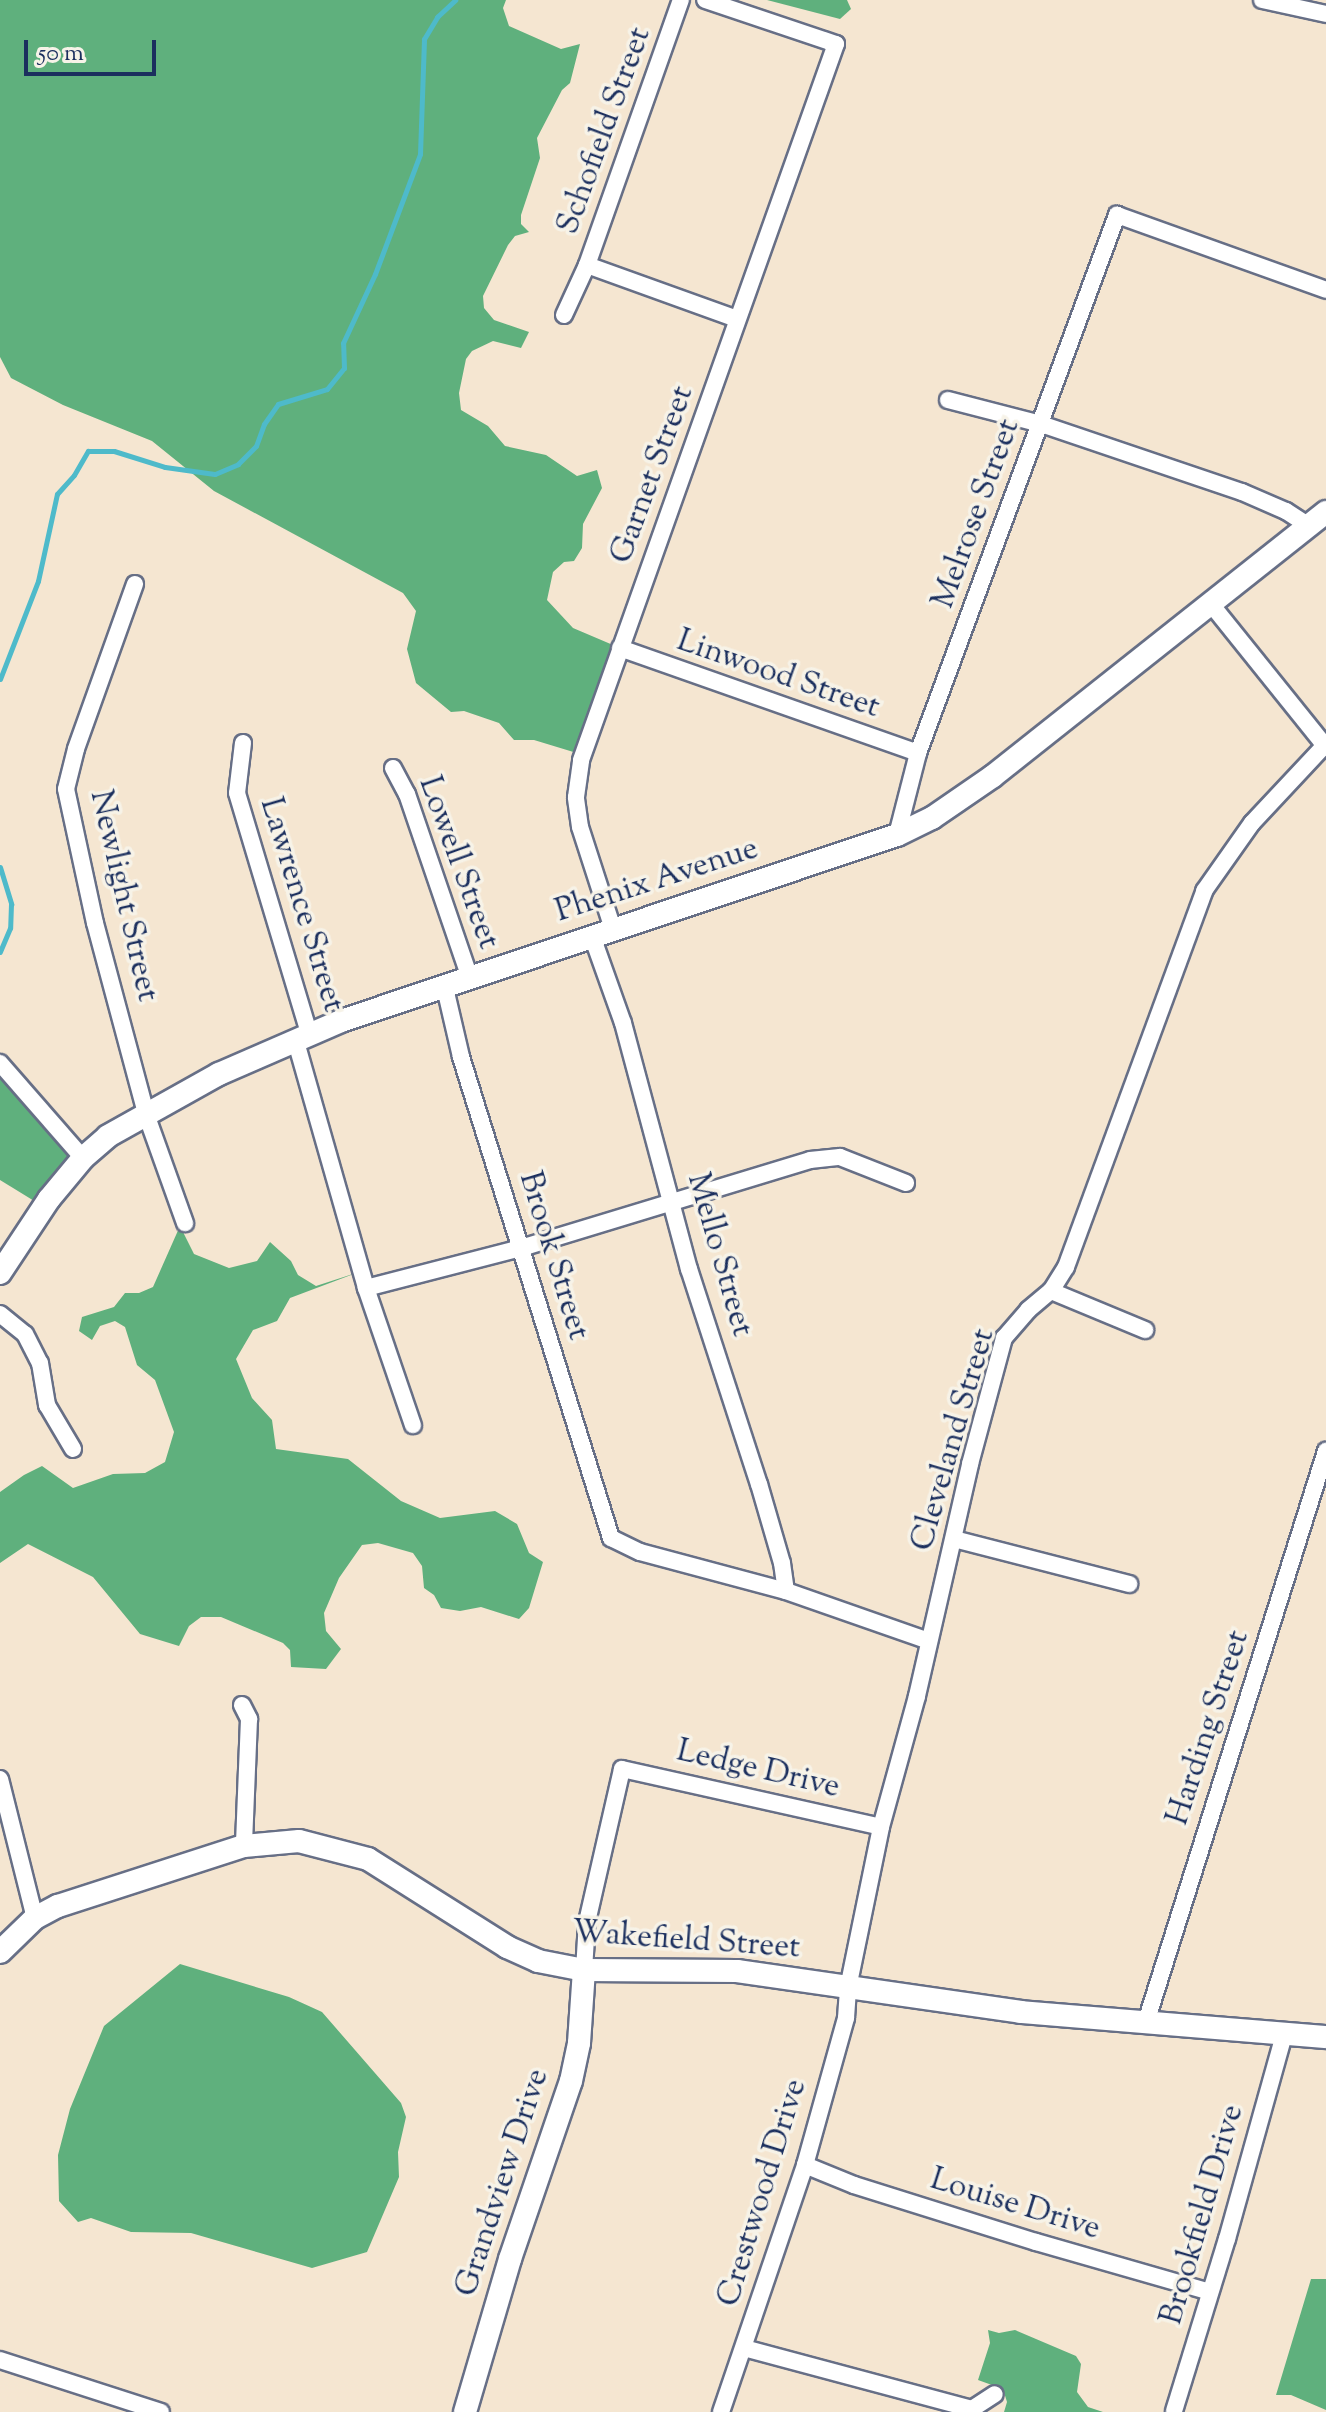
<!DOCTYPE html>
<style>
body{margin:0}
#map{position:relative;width:1326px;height:2412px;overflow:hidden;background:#f5e6d1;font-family:"Sorts Mill Goudy",serif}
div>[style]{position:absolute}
.forest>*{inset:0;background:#5fb07d}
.stream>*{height:5px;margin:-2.5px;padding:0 2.5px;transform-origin:2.5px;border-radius:2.5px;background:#4ebaca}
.roads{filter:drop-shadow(2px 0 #676f86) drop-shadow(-2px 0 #676f86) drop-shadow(0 2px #676f86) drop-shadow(0 -2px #676f86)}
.street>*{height:16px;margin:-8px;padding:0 8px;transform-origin:8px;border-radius:8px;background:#fff}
.secondary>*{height:22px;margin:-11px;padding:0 11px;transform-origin:11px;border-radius:11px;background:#fff}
span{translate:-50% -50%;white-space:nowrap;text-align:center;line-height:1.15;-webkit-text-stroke:7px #f7f3e8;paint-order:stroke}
.street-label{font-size:32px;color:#1b2f5e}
.scale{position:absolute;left:24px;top:40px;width:132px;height:36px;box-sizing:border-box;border:4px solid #1b2f5e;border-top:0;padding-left:10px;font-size:24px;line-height:28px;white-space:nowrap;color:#1b2f5e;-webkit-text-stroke:6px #f7f3e8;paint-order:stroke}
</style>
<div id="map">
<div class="forest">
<div style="clip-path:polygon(0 0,506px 0,503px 8px,509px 26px,561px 49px,580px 44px,570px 83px,562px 90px,537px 138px,540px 158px,521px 215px,521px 224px,529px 232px,515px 236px,508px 245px,483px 296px,484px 308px,494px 320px,529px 332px,521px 348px,493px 341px,472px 351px,466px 359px,459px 393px,461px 410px,488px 426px,505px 446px,546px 455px,577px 476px,597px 470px,602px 488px,583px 524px,582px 548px,574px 561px,564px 562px,553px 572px,547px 600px,573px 628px,620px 648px,580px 754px,534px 740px,514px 740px,499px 723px,464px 711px,451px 712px,416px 683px,407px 649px,416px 611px,403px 593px,214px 491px,152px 441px,63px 405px,11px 378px,0 357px)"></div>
<div style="clip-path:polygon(767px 0,847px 0,851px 9px,840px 19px)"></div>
<div style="clip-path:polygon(0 1061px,82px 1153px,44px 1207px,0 1180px)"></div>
<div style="clip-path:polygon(180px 1226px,194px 1254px,229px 1268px,257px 1261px,270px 1242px,291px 1261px,298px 1275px,316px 1286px,359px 1272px,290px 1298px,277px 1321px,253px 1330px,236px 1359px,252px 1398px,272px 1420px,276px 1449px,348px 1459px,401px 1501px,440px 1518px,495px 1511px,517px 1524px,529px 1553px,543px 1562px,529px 1608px,519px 1619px,481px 1607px,460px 1611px,441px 1608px,434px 1595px,424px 1588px,422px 1566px,413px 1553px,378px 1543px,362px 1545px,339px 1578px,324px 1613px,326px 1631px,341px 1649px,326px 1669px,291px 1667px,290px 1650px,283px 1643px,221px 1617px,201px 1617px,189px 1626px,179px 1646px,140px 1634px,93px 1577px,28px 1544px,0 1563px,0 1492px,24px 1475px,42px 1466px,73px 1488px,113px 1474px,145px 1473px,165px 1462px,174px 1432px,155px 1380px,137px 1365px,125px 1327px,115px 1321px,100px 1326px,92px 1340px,79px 1331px,82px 1317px,114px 1307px,125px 1293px,139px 1293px,153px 1287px)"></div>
<div style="clip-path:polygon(180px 1964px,289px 1997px,322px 2012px,401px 2103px,406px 2117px,398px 2152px,399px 2177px,367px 2252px,312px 2268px,191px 2233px,131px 2232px,91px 2218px,78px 2222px,59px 2201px,58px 2155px,70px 2109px,104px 2026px)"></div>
<div style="clip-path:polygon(1311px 2279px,1326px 2279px,1326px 2410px,1291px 2395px,1276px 2395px)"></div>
<div style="clip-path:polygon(988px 2330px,999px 2333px,1015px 2330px,1076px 2356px,1081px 2364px,1077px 2392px,1088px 2407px,1103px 2412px,1004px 2412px,1007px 2402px,1003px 2389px,978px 2380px,990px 2343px)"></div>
</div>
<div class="stream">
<div style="left:0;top:679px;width:105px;rotate:-68.8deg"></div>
<div style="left:38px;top:581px;width:89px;rotate:-77.7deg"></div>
<div style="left:57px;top:494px;width:25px;rotate:-48deg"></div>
<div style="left:74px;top:475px;width:28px;rotate:-60deg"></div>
<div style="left:88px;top:451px;width:26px"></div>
<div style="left:114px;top:451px;width:53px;rotate:17.4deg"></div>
<div style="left:165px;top:467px;width:50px;rotate:8deg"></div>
<div style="left:215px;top:474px;width:25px;rotate:-23deg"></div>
<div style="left:238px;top:464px;width:25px;rotate:-45deg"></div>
<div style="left:256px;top:446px;width:23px;rotate:-70deg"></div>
<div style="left:264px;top:424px;width:24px;rotate:-55deg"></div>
<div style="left:278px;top:404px;width:51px;rotate:-17deg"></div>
<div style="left:327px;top:389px;width:27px;rotate:-51deg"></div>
<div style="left:344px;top:368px;width:25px;rotate:-92deg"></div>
<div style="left:343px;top:343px;width:76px;rotate:-65.1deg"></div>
<div style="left:375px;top:274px;width:128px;rotate:-69.4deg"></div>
<div style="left:420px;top:154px;width:115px;rotate:-88deg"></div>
<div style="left:424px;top:39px;width:26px;rotate:-59deg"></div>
<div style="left:437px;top:17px;width:25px;rotate:-43deg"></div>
<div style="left:0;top:867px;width:39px;rotate:73deg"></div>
<div style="left:11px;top:904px;width:24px;rotate:92deg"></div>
<div style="left:10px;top:928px;width:26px;rotate:113deg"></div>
</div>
<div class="roads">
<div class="street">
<div style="left:1262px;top:0;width:66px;rotate:12.3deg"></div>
<div style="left:587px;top:265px;width:159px;rotate:19.8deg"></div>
<div style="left:564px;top:315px;width:55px;rotate:-65.3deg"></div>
<div style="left:587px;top:265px;width:281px;rotate:-70.5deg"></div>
<div style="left:948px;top:400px;width:96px;rotate:14.5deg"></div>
<div style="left:1041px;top:424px;width:212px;rotate:18.7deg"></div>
<div style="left:1242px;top:492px;width:48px;rotate:23.4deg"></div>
<div style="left:1286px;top:511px;width:27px;rotate:33deg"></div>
<div style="left:135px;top:584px;width:175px;rotate:109.7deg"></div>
<div style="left:76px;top:749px;width:41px;rotate:104deg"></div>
<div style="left:66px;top:789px;width:137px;rotate:77.8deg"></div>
<div style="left:95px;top:923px;width:198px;rotate:75deg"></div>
<div style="left:146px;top:1114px;width:116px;rotate:70.3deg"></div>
<div style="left:1211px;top:604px;width:184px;rotate:51.2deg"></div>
<div style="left:620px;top:648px;width:316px;rotate:19.4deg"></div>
<div style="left:243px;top:743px;width:50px;rotate:96.8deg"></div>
<div style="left:237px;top:793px;width:254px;rotate:73.3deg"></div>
<div style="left:393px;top:768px;width:30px;rotate:62deg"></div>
<div style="left:407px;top:794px;width:194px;rotate:71.1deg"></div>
<div style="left:897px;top:835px;width:85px;rotate:-75.6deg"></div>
<div style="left:918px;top:753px;width:574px;rotate:-69.7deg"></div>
<div style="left:1117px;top:215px;width:222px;rotate:19.7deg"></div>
<div style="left:613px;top:929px;width:107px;rotate:-107.9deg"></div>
<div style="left:580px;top:827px;width:30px;rotate:-98deg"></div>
<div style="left:576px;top:797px;width:37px;rotate:-82deg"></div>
<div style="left:581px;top:760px;width:760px;rotate:-70.4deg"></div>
<div style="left:836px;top:44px;width:138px;rotate:-161.4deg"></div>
<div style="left:592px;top:936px;width:92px;rotate:70.4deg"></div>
<div style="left:623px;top:1023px;width:255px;rotate:75deg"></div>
<div style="left:689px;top:1269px;width:226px;rotate:72deg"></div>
<div style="left:759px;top:1484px;width:82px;rotate:73.8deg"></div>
<div style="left:782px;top:1563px;width:28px;rotate:82deg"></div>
<div style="left:445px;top:988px;width:71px;rotate:76.9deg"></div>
<div style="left:461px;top:1057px;width:504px;rotate:72.68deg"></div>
<div style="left:611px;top:1538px;width:32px;rotate:26deg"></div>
<div style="left:640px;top:1552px;width:151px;rotate:15deg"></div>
<div style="left:786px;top:1591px;width:151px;rotate:19.3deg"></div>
<div style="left:296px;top:1042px;width:256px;rotate:74.1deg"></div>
<div style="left:366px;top:1288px;width:145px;rotate:71.1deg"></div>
<div style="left:0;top:1063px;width:126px;rotate:48.9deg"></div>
<div style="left:366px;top:1288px;width:160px;rotate:-14.5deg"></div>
<div style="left:521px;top:1248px;width:302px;rotate:-16.9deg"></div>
<div style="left:810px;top:1160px;width:30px;rotate:-6deg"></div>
<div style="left:840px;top:1157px;width:71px;rotate:21.5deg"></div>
<div style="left:1051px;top:1291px;width:102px;rotate:22.5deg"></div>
<div style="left:0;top:1314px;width:32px;rotate:39deg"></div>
<div style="left:25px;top:1334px;width:33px;rotate:63deg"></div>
<div style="left:40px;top:1363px;width:43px;rotate:80.5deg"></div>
<div style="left:47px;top:1405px;width:51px;rotate:59.4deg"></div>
<div style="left:954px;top:1539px;width:181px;rotate:14.4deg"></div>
<div style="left:242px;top:1705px;width:16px;rotate:63deg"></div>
<div style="left:249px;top:1719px;width:127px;rotate:92.3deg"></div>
<div style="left:0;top:1779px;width:143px;rotate:75.9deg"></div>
<div style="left:584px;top:1970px;width:48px;rotate:-86.4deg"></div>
<div style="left:587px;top:1922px;width:157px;rotate:-77.1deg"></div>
<div style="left:622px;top:1769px;width:265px;rotate:12.6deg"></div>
<div style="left:1146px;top:2022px;width:599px;rotate:-72.5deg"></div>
<div style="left:805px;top:2165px;width:53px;rotate:22.2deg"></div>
<div style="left:854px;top:2185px;width:191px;rotate:17.4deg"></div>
<div style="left:1036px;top:2242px;width:181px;rotate:16deg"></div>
<div style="left:744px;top:2348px;width:236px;rotate:15deg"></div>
<div style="left:972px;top:2409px;width:27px;rotate:-33deg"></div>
<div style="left:0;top:2360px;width:169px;rotate:17.9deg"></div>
<div style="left:1174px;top:2411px;width:180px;rotate:-72.9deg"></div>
<div style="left:1227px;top:2239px;width:212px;rotate:-74.4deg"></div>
<div style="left:721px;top:2412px;width:261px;rotate:-71.2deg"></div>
<div style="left:805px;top:2165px;width:153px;rotate:-74.4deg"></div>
<div style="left:846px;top:2018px;width:30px;rotate:-86deg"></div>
<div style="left:848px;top:1988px;width:164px;rotate:-78.4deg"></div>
<div style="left:881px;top:1827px;width:136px;rotate:-74.6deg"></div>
<div style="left:917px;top:1696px;width:238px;rotate:-77.1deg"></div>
<div style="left:970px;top:1464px;width:131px;rotate:-74.9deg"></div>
<div style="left:1004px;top:1338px;width:37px;rotate:-49deg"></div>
<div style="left:1028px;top:1310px;width:30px;rotate:-40deg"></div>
<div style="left:1051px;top:1291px;width:28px;rotate:-58deg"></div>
<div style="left:1066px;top:1267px;width:401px;rotate:-69.8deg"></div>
<div style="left:1204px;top:891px;width:83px;rotate:-54.8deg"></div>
<div style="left:1252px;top:823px;width:107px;rotate:-46.9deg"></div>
</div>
<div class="secondary">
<div style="left:0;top:1273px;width:89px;rotate:-56.5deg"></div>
<div style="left:49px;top:1199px;width:53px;rotate:-50.3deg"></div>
<div style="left:83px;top:1158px;width:33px;rotate:-41deg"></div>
<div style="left:108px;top:1136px;width:127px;rotate:-29.2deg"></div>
<div style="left:219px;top:1074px;width:133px;rotate:-23.5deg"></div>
<div style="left:341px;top:1021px;width:586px;rotate:-18.5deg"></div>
<div style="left:897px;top:835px;width:39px;rotate:-26deg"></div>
<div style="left:932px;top:818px;width:74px;rotate:-34.5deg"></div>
<div style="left:993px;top:776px;width:425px;rotate:-38.4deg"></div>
<div style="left:0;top:1952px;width:49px;rotate:-44.2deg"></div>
<div style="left:35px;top:1918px;width:26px;rotate:-28deg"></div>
<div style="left:58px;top:1906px;width:195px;rotate:-17.9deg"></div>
<div style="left:244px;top:1846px;width:55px;rotate:-5.2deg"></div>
<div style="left:299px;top:1841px;width:71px;rotate:14.6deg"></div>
<div style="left:368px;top:1859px;width:165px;rotate:32.3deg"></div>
<div style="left:507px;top:1947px;width:34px;rotate:24deg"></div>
<div style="left:538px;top:1961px;width:47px;rotate:11.1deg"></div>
<div style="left:584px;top:1970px;width:153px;rotate:0.4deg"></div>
<div style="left:737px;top:1971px;width:287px;rotate:8.2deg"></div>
<div style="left:1021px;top:2012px;width:306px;rotate:4.7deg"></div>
<div style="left:465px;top:2412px;width:159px;rotate:-73.6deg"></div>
<div style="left:510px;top:2259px;width:188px;rotate:-71.1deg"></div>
<div style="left:571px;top:2081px;width:39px;rotate:-78deg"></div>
<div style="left:579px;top:2043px;width:73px;rotate:-86.1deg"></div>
</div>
</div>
<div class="street-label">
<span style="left:605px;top:131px;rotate:-70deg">Schofield Street</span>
<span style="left:653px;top:475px;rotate:-70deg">Garnet Street</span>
<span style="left:977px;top:514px;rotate:-70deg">Melrose Street</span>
<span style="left:778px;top:675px;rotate:19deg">Linwood Street</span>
<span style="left:458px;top:863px;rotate:70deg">Lowell Street</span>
<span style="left:657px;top:881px;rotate:-18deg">Phenix Avenue</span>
<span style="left:123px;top:896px;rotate:77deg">Newlight Street</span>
<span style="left:301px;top:905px;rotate:73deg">Lawrence Street</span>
<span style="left:719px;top:1255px;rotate:74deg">Mello Street</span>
<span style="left:553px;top:1256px;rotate:73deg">Brook Street</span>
<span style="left:954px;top:1440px;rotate:-74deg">Cleveland Street</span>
<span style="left:1209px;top:1728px;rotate:-72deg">Harding Street</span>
<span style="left:758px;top:1770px;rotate:13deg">Ledge Drive</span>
<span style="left:686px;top:1941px;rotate:4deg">Wakefield Street</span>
<span style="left:503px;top:2183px;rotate:-72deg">Grandview Drive</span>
<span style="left:763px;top:2193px;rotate:-73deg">Crestwood Drive</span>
<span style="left:1015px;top:2205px;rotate:17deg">Louise Drive</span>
<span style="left:1203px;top:2215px;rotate:-74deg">Brookfield Drive</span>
</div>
<div class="scale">50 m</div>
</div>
